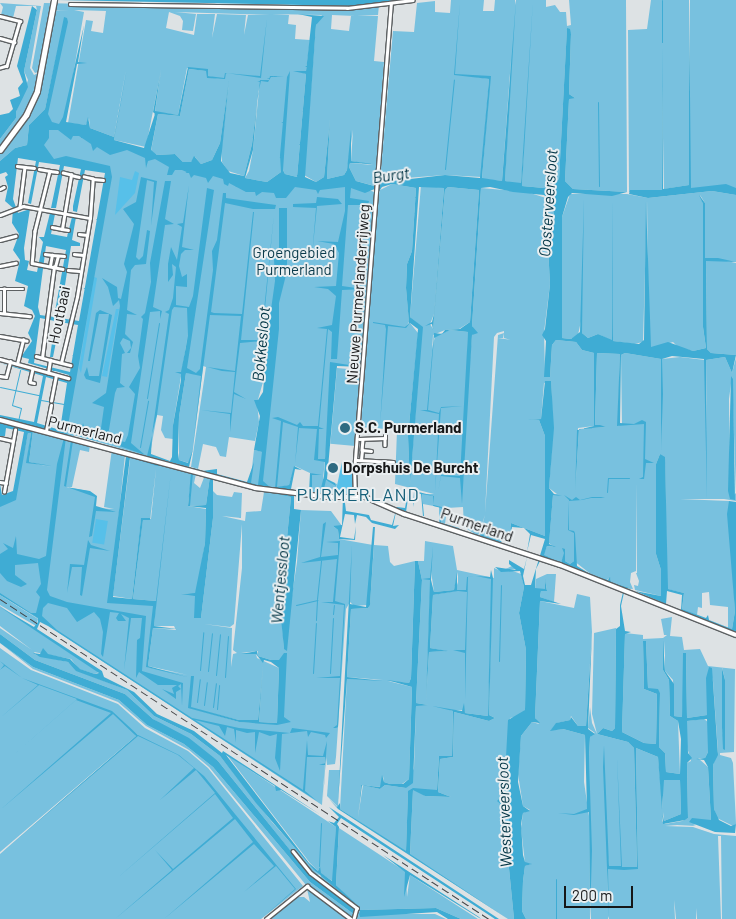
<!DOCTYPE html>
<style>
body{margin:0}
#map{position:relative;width:736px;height:919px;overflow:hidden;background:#dde2e4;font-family:Barlow,sans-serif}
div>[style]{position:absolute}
.green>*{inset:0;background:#78c1df;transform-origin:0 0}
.forest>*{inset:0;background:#57c0e9;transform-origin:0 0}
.water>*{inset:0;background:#3facd4}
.stream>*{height:1px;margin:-0.5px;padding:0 0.5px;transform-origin:0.5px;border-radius:0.5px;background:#3facd4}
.roads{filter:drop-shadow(1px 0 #5d6163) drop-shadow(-1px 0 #5d6163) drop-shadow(0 1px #5d6163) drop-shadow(0 -1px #5d6163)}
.street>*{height:2.5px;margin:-1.25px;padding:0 1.25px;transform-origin:1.25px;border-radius:1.25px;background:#fff}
.secondary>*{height:4px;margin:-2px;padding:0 2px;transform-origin:2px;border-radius:2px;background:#fff}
.primary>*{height:4.5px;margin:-2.25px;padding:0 2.25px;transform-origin:2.25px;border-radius:2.25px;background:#fff}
.rail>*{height:1px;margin-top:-0.5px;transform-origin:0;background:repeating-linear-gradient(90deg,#444547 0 8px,transparent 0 12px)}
.dots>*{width:14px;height:14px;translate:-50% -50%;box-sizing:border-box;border:2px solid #eaeff1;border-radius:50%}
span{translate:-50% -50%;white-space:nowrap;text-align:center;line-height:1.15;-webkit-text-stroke:4px #eaeff1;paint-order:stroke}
.park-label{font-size:15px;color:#0a3b4c}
.street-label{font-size:15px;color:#161718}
.poi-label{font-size:15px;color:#161718;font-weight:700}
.left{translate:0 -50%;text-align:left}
.water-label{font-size:16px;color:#033646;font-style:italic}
.quarter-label{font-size:18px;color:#135e78;letter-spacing:1px}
.scale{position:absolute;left:564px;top:886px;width:69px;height:22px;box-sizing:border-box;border:2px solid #161718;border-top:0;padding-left:6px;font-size:15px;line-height:18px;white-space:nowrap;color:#161718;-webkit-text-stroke:4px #eaeff1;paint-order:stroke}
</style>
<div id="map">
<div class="green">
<div style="clip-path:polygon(451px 0,484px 0,483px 11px,494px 11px,495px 0,515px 0,515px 5px,516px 0,546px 0,546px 7px,555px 5px,560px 12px,566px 12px,567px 26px,571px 25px,569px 0,626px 0,627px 192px,573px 189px,565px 181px,569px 98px,575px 98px,569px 94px,571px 34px,567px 29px,559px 179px,544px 188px,522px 186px,524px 145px,521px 185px,505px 181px,511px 60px,502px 181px,482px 179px,490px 77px,464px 75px,489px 79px,481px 177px,445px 175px,380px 180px,393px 31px,414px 32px,417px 3px,435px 1px,435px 12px,450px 13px)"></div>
<div style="clip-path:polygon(651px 0,689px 0,689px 185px,664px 189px,662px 86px,662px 190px,629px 192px,628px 30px,647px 29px)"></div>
<div style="left:690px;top:0;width:46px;height:188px"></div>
<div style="clip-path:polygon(0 3px,41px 6px,30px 68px,34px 75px,40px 72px,37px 89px,26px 112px,0 148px,0 139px,16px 118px,16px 112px,28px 80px,24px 71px,37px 10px,36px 6px,16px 6px,13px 18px,1px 15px,3px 7px)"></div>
<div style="clip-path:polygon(evenodd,44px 3px,348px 10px,379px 5px,378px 15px,357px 16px,378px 16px,374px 61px,384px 62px,375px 186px,356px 181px,349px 167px,350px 163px,373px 165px,351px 161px,353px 130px,347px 170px,344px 175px,327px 179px,330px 120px,324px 177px,316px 182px,304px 175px,316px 25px,322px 15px,272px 14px,289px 15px,288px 24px,296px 25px,295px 39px,310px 40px,306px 71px,298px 71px,306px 74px,297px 177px,285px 174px,283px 170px,283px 130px,281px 172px,267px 182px,245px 178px,249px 171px,253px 150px,260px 80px,252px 144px,244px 176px,228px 171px,222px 162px,222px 148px,221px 158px,216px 155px,222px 145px,229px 81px,220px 143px,212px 160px,201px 164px,195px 157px,191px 162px,183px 162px,175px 154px,157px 155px,151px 151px,158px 114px,180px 116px,189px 69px,207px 71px,207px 77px,223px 79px,207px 76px,208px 70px,187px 68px,178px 115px,155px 112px,161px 70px,146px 147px,114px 140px,126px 69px,114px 137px,90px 128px,89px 118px,86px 125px,68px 123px,86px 20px,93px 21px,91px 31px,103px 33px,106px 11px,74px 10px,84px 12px,64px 127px,255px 187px,318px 187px,347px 182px,374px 192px,375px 188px,363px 366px,335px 366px,323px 479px,337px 484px,335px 496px,311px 494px,312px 474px,295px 466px,289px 485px,272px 489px,250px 485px,254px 450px,263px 452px,270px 340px,265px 347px,265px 375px,257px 403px,259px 422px,255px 441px,229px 437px,226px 457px,220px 456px,216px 447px,203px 444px,198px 469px,191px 467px,206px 367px,203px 366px,193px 449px,189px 463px,179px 460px,179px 417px,186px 373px,198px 374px,184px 371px,187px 340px,173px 425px,173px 439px,165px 438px,161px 430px,163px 416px,157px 415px,150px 454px,147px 456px,74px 435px,73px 438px,90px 445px,89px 452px,80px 450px,72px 487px,66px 487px,88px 491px,96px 497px,95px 508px,114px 509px,104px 507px,112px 449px,196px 474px,194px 483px,200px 488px,205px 475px,210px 476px,206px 505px,189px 506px,192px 473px,188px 504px,188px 506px,206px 509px,205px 543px,198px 585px,195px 594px,181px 593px,195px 595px,195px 618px,201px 618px,213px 518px,212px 490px,217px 495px,232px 497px,234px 492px,242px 493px,241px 518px,222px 516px,245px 521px,246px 512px,261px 511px,264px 492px,291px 497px,285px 558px,285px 605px,281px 609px,284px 649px,297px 562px,301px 510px,331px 511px,342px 526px,333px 526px,338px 530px,339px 539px,373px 545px,368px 605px,354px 606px,350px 602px,346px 609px,336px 757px,335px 764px,327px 765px,326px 757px,322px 757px,325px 757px,325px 763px,321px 765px,325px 764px,322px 805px,0 594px,0 500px,15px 497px,28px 433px,31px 433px,27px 462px,52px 467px,29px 462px,33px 431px,65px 437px,109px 171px,36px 156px,35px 134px,47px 111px,59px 44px,45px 109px,29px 125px,27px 145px,15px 148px,0 161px,0 151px,25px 120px,40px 90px,56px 10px,70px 11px,51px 10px,38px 72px,35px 73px,32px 68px,44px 3px,169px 12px,180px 16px,183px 21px,182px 30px,193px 31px,196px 14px,175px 12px,270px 15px,248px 15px,244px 35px,246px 15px,217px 14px,212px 38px,215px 14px,197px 14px,194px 35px,166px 28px,169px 12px,44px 3px,332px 15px,355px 16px,351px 16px,349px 31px,331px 29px,332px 15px,44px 3px,125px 455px,130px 460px,113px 596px,132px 599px,141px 519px,150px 519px,156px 469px,151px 519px,143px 519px,133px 599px,156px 601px,154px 626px,174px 626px,176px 630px,153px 628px,148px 666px,188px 675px,147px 667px,155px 604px,110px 599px,125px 455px,44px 3px,242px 524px,242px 568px,233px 650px,237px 653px,233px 654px,231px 667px,232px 628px,204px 624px,230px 627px,234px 624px,242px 524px,44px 3px,258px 651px,258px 656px,271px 660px,279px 661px,286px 653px,281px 724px,239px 722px,191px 708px,239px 720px,258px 720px,263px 666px,259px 722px,277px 723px,279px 668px,257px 658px,256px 654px,241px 653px,258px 651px)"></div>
<div style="clip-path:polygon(evenodd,392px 184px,416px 188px,412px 251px,407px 264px,406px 288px,409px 322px,405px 328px,410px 323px,418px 333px,408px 435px,410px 484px,422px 327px,410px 317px,421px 185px,444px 188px,434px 314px,430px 324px,433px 329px,445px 190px,448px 187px,479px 190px,470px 322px,459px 329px,445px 330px,433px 335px,432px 350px,435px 336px,450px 330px,468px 332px,467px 392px,472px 335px,475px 332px,472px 326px,481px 188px,527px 192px,549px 199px,555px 217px,548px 247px,550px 284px,544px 332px,545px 374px,550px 377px,552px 345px,556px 340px,576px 342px,582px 350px,594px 353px,595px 358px,594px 426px,578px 428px,575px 494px,579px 429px,606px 427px,595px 425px,597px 353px,620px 354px,618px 426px,622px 424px,621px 355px,625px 353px,661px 359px,661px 451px,662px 359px,680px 357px,705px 360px,707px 439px,706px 360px,725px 357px,732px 373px,736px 358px,736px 501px,724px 499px,680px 499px,729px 501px,735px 611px,732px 629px,728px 628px,728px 607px,710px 605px,709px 592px,702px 593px,702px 608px,698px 607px,697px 615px,682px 609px,684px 593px,667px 589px,665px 462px,660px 454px,656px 464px,656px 554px,661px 570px,661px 596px,635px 590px,634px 585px,638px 586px,639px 581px,636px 573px,637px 573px,636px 482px,636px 571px,631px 573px,630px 582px,633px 589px,611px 582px,610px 578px,606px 580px,592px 575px,574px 561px,570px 564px,565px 561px,565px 553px,561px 563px,543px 556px,547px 546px,554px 547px,549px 543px,553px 495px,557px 494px,549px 488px,553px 429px,551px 381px,544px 383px,541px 419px,530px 420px,539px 420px,545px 436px,545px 536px,511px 523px,510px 533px,502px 533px,501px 541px,484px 536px,483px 531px,480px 536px,494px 541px,479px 537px,485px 515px,478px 536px,464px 527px,463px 507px,447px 508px,445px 524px,439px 522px,439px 507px,423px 504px,422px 494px,434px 494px,395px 484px,397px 430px,361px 427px,377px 201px,380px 190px,392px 184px,504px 331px,504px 338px,511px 340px,498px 338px,503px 338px,504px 333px,498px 335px,485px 513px,494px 337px,497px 333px,504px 331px,392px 184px,732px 376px,736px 493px,730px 499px,729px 399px,732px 376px)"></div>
<div style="clip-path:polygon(712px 191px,736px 195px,736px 262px,705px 258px,705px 203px,700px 195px,703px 204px,703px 327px,706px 348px,693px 351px,678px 347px,673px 342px,653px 348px,649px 346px,647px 200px,643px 342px,634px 344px,613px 341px,612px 282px,612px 341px,598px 334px,588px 338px,582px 333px,581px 321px,578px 335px,571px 339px,562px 338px,562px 217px,570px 194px,627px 194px,648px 198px)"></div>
<div style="clip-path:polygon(717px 259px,736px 263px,736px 355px,711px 353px,707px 349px,706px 260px)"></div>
<div style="left:337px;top:368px;width:25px;height:76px;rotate:5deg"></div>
<div style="clip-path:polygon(evenodd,425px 541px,453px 546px,457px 570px,494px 578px,494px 568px,501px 571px,512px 566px,516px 569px,507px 569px,521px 574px,524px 587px,519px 613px,526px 650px,525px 710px,523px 715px,510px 718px,504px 794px,499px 801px,509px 820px,507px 848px,514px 919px,508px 919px,410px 855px,413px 789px,408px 792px,406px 852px,340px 809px,347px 679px,383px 680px,347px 677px,351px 609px,368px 608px,370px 604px,374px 545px,388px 546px,390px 562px,394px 566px,415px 561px,411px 678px,409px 683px,388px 681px,412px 687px,409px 779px,402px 784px,390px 784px,384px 782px,383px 776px,381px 787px,361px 785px,358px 817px,363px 785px,380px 789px,385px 785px,406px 788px,414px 768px,416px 705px,428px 705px,416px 703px,422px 580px,418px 561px,424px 561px,425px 541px,431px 571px,434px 592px,454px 590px,458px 572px,458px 582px,455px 591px,433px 595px,430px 648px,446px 651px,429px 652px,426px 701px,431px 571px,425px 541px,492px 579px,489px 715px,495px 718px,489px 721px,454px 712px,453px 757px,440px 759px,438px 792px,451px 797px,425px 796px,419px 790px,437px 790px,439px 756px,452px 756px,453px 711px,450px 710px,464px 710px,465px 713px,488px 716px,492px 579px)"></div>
<div style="clip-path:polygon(547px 574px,556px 574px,554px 602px,540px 597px,541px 591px,547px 590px,545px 580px,545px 589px,535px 589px,536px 579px)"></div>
<div style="clip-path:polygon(577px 594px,590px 597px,592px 632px,586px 726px,578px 726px,571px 716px,570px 720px,557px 723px,551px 730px,563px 729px,585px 735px,584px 782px,589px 816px,590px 919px,526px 919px,522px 911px,523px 881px,525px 866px,531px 864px,525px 863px,521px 828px,523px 813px,530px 810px,523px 806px,518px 774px,521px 736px,532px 722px,539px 724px,535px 718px,540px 601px,574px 608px)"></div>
<div style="clip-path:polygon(0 595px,38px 619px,36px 626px,0 605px)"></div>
<div style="clip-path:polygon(0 606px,99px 672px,95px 674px,79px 669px,71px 659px,34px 652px,36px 655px,68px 662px,78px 671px,127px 690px,154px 716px,191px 734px,220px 756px,272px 822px,319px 875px,317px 876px,308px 870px,289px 849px,218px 761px,153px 719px,125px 694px,35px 660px,0 634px,0 628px,32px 650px,0 626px)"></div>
<div style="clip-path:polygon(evenodd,672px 617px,670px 636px,682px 637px,684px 650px,700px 649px,708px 666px,735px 669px,734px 752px,720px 753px,720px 755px,731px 758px,733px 763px,736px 824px,733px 826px,717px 818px,714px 809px,713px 765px,718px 752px,713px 681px,709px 667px,707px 715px,687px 718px,686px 653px,682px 717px,674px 716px,673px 680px,665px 671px,665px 641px,663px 670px,669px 680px,670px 716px,678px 721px,680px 774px,666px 772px,665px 753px,659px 747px,660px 693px,648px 688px,646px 641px,643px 642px,644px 689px,657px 694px,656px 744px,644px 743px,622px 732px,625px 633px,643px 635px,643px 639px,663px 638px,667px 635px,664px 635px,661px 619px,672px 617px,722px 667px,725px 680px,725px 749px,722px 728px,722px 667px)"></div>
<div style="clip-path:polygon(616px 628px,615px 728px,612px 731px,603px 728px,597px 734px,628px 742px,634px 748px,637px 867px,609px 867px,607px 848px,608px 900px,608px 869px,638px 869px,636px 748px,658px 757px,663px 809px,663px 780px,680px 780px,681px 814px,664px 821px,663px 812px,662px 821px,665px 824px,682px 821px,688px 818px,687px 763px,691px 761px,687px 747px,687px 721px,704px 719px,708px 722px,708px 752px,705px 758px,698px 758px,708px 767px,711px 820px,693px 825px,696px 826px,677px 825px,665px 826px,693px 827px,714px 834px,736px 836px,736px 919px,722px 919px,721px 836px,718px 836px,721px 919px,697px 919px,696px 908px,696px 919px,676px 919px,675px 908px,674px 900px,675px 919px,609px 919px,609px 916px,608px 919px,591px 919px,589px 757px,590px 737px,595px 733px,588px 728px,590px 707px,592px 723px,597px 734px,592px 714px,594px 633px)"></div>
<div style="clip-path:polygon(0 643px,33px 667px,119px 700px,147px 725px,184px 744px,213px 767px,310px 882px,355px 915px,354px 918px,306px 885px,209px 767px,189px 750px,146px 726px,118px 702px,33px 669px)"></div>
<div style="clip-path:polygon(0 648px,31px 670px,118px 704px,145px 728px,188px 751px,208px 768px,303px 886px,261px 919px,0 919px,0 854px,138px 735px,132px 730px,136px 736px,0 852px)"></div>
<div style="clip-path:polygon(227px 755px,336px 827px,334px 882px,320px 873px,320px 866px,318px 871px,310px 863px)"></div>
<div style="clip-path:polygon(329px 770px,340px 770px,338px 807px,327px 796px)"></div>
<div style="clip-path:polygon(339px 828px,406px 872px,407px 897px,410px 875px,478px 919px,461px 919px,436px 908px,360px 910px,359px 914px,435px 914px,446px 919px,356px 919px,357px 907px,320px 879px,321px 875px,354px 903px,336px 885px)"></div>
<div style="clip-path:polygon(308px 887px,349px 919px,271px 919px,293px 897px,304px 897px,310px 902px,307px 889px,297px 894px)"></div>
</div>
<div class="forest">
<div style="clip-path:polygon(135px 171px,139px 173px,135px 193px,115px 215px,120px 177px,132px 180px)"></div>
<div style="clip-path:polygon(94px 277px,97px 278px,81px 373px,79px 368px)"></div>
<div style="clip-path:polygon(116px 309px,119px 309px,107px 377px,102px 376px)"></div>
<div style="clip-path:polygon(342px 462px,354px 462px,352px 495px,335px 495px)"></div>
<div style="left:96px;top:519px;width:12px;height:24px;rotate:9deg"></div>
</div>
<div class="water">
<div style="clip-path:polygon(58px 0,396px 0,352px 6px)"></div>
<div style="clip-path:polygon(evenodd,516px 0,505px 181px,521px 183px,533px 0,522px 186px,544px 188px,559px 179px,567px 28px,570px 29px,571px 34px,569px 94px,575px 98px,569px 99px,565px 181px,573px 189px,627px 192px,612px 196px,572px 193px,568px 197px,562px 217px,562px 338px,571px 339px,580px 332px,584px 198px,582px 333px,588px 338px,598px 334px,612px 340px,612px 198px,613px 341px,639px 344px,644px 340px,646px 200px,651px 347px,668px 342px,693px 351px,706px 348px,703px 327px,703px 204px,699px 195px,705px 203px,705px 258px,718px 258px,736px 262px,706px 261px,707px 349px,711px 353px,736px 355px,732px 373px,725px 357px,706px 360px,707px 500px,704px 359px,672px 356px,662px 359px,663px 394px,661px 451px,661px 359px,625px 353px,621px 355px,620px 423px,634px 424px,642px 420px,646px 422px,645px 459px,654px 463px,646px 463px,644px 479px,639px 479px,643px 477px,644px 424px,617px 426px,620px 354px,597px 353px,595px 425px,600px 425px,606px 427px,579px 429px,575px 494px,577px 430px,594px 426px,594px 353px,582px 350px,576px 342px,556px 340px,552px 345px,550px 377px,544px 377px,546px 341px,542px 335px,545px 329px,550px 284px,548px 247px,555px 217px,549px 199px,544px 195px,513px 192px,508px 264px,513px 192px,490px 187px,481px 188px,472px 326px,478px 333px,472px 335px,462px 504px,460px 478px,441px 476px,438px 492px,441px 475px,460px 476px,468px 332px,450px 330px,434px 338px,428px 410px,439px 413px,441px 407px,463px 406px,441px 408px,435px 492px,439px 414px,420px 410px,427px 410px,434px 333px,442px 334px,445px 330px,460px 329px,470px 322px,479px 190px,448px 187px,445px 190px,433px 330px,432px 324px,425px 326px,432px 322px,434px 314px,444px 188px,419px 187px,410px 317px,423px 327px,410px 484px,408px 436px,418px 329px,410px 323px,406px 328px,388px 326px,380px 425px,386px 329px,385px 325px,373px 323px,373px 322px,405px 327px,409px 323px,406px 288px,407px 264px,412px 251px,416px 188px,392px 184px,382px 187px,378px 193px,377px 188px,365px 193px,351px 188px,350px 198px,369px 201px,368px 205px,348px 205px,342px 286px,363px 289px,342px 290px,337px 359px,331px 359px,332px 332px,328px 329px,319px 427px,324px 429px,319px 429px,318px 459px,325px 459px,330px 362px,362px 367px,337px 366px,327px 479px,335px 483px,336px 486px,326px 480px,323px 493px,344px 495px,346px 511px,369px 515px,371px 520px,392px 525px,397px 507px,405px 508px,409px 486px,411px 490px,434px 496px,433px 504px,433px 496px,422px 494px,424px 516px,423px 516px,421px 494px,416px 493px,413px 507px,414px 492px,409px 492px,406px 512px,397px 509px,396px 512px,393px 526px,399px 525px,395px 529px,372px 523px,366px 517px,357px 515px,355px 524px,354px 515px,345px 514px,340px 537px,354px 539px,356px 526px,355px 540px,339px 539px,338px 530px,333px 526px,342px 525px,343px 496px,309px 493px,310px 473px,322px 475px,312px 475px,312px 492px,320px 492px,324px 476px,325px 462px,314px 460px,317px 429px,299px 428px,295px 464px,298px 427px,283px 422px,277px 487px,289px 485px,294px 466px,302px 470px,295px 469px,291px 489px,299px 492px,275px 489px,281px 421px,272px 418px,278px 417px,297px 425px,300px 422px,303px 426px,318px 426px,327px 329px,317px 328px,332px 325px,336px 296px,328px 289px,314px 287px,336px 286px,339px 253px,334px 244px,317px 241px,338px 242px,345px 211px,345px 187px,320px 190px,318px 194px,316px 190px,295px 187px,286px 198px,276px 198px,274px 193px,262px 192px,256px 196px,255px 192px,246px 192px,229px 183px,228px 186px,224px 184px,223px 179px,213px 176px,208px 183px,206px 178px,194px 175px,191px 178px,189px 173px,182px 170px,175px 170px,172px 175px,167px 175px,169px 167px,155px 159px,148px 161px,146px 168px,145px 158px,127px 150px,110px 155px,97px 147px,93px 151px,91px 144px,79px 136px,73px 136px,71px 140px,58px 130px,49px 130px,49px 138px,44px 145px,54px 159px,66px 156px,110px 166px,112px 177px,66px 437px,47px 590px,50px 596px,67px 602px,146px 616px,142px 671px,183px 683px,182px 706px,181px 684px,178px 686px,181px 689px,176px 692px,176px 699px,162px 689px,174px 694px,172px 688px,177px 685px,158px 685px,139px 672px,136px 678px,137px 640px,140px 638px,142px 618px,131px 618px,124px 670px,129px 618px,121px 614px,126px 621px,118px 621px,116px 618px,119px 613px,110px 612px,103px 657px,101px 654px,103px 632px,100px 619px,94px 612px,77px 622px,67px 608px,48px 603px,43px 608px,42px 616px,57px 630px,192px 718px,239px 728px,290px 733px,292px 728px,330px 733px,326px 738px,325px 735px,311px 732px,308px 737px,307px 731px,282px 734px,280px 771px,275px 758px,277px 734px,270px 736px,259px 732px,255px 753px,255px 732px,247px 733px,236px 730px,236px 743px,234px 729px,227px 727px,225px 736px,219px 726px,195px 720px,303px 790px,307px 740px,308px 755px,323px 756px,327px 741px,323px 801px,325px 765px,319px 765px,325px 763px,325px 757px,307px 757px,305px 791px,317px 801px,48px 626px,40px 622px,37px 629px,102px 671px,104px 677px,134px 692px,157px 714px,194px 731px,222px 753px,223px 751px,321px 815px,281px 790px,276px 791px,275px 786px,226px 755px,309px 863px,318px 871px,320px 866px,321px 873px,332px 881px,336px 827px,328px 821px,334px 823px,339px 817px,329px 807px,499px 919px,495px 919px,341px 818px,337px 824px,339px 827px,336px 885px,355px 903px,352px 902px,314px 870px,256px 803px,220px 756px,191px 734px,154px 716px,127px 690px,76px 671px,68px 662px,40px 657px,33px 653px,40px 654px,43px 648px,48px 654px,70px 659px,80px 669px,95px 674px,99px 673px,0 607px,34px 627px,38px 622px,38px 618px,0 595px,0 593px,31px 613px,36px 613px,40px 597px,36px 592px,41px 584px,38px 563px,15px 565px,15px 575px,27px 584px,21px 587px,7px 581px,0 573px,0 554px,8px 549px,3px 543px,13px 548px,16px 536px,17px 554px,39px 559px,46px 556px,57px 464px,65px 434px,0 418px,0 415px,34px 422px,43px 376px,0 363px,68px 380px,69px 375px,28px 363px,29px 359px,21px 357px,32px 341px,28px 333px,35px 316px,32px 310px,24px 306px,28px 286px,15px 281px,20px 260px,13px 250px,19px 234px,12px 223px,13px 208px,5px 201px,8px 187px,5px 177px,8px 175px,6px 172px,0 174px,0 161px,15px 148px,27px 145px,29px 125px,45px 109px,64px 17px,67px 18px,68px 22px,48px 114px,52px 122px,59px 124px,63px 117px,84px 25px,78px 62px,87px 63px,77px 64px,66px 122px,86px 125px,88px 117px,90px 128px,114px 137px,127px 69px,114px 140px,144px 148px,155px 114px,153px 112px,161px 70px,155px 111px,178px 115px,188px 67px,208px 69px,208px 76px,224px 78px,225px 73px,260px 76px,267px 18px,261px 78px,226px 73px,225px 79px,207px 78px,206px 71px,189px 69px,180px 116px,158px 114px,151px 150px,157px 155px,175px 154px,183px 162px,191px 162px,194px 156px,201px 164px,212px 160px,220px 143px,229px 80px,221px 161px,230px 173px,244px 176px,252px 144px,260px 80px,269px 80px,270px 76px,284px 76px,271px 77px,268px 82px,261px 81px,258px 94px,253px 150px,245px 178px,267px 182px,281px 172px,280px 155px,287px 77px,290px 71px,283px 170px,285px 174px,297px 177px,306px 74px,293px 71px,306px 71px,312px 17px,298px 14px,310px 15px,324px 16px,316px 25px,305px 177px,316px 182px,324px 177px,330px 120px,327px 179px,344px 175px,347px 170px,351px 130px,351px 161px,373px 164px,350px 163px,349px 167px,356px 181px,378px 187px,379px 176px,384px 182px,445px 175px,480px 178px,489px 79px,454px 75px,460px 2px,455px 74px,491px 76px,482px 178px,502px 181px,516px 0,18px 158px,36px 161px,28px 203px,31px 204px,39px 162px,60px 165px,51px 208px,56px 208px,64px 166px,81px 169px,73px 206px,73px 211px,77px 212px,85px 170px,105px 173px,79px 321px,60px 318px,71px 246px,80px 246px,80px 243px,72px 240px,76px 217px,72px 217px,67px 237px,51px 234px,55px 214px,50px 213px,44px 237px,39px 237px,43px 242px,37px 272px,27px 270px,29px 261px,25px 260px,24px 248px,30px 209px,18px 213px,13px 199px,18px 158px,516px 0,46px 246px,66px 250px,54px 317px,40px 315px,38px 307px,46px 246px,516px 0,40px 318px,55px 321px,50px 357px,53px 357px,60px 322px,78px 325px,70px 372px,34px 363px,40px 318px,516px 0,46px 377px,67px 383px,60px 430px,37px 423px,46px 377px)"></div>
<div style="clip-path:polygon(689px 0,691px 188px,726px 184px,736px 188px,736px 195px,712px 191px,648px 198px,629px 194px,630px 190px,662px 190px,662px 44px,663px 189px,689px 185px)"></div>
<div style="clip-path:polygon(32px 6px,37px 10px,24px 71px,28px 87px,16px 112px,16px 118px,0 139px,0 115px,9px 113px,13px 109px,10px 100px,20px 96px,18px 88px,23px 82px,17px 66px)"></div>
<div style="clip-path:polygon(141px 177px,157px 181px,151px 226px,154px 182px,147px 180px,136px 257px,139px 260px,143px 256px,147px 230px,150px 231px,146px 264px,135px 265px,131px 270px,127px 310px,137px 315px,127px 314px,125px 334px,133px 342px,130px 353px,127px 353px,131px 348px,130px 341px,123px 338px,120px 343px,125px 353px,122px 354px,120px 383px,125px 387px,117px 388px,115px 393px,107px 442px,92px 440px,73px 434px,80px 436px,83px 423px,87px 435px,94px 438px,100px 435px,104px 407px,92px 403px,106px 393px,120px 306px,119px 300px,113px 306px,108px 287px,102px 278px,117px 287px,118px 298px,121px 299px,127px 272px,124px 264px,134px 224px,123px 209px,136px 202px)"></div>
<div style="clip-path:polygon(165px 181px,171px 181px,165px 219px,174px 224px,165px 225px,153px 307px,162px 311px,160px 319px,160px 311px,150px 312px,131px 443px,145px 455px,111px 443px,119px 434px,120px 441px,125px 442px,128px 435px,135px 394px,129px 387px,140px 368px,138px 356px,143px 319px,141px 317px,145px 313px,151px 282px,150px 263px)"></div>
<div style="clip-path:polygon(189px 185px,182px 247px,194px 250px,185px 250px,181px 254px,179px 266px,182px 277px,187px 274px,187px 287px,176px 286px,176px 305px,189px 307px,193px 296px,207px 188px,214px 190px,187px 368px,196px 373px,200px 369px,213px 270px,212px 251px,217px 240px,223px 193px,226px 193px,226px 198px,276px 205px,275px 209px,253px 209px,225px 203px,211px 312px,214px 313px,242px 314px,253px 212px,254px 212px,241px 340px,258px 340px,262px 329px,274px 214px,263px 329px,261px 339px,268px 331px,275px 281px,274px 258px,279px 248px,279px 208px,287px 208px,287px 271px,279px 303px,279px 329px,263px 481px,272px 489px,211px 475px,202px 471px,217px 469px,217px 474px,247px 482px,254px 462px,251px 483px,258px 485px,262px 452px,254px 450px,260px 416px,254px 400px,258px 400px,263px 392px,266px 355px,263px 341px,240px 343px,234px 392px,246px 399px,234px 394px,230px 432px,230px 414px,201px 410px,231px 413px,235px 372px,222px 371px,207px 367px,235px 371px,241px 316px,210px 315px,193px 445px,201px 376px,186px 373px,179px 417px,178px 453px,179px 460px,188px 463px,193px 449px,189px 467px,147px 456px,152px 436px,151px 454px,170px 461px,172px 457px,173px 425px,181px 380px,181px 374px,175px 372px,181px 372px,188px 336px,187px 308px,174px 307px,172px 310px,157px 415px,152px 434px,169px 314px,165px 312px,169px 310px,173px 298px,176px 267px,172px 264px,173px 275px,168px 282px,168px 264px,171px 247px,177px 260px,182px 227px,177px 224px,183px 223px)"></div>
<div style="clip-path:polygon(317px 197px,338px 199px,342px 204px,317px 206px,312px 256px,316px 208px,293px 207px,293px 204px,316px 203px)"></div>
<div style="clip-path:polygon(100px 310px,112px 315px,100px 383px,86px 379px,84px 375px,87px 367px,89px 376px,99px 376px,109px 314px,99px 314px,90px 361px,88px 361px,96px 313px)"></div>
<div style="clip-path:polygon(731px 376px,733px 379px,735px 500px,730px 499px,728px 491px)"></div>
<div style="clip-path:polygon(545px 381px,551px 381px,554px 428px,549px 488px,554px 494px,562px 496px,553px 495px,549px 544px,556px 547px,547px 546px,544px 555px,559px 562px,542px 557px,536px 569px,535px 588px,545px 589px,545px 579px,547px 591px,541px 591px,540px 597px,561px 604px,540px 601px,535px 718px,540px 723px,532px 722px,521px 736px,518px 782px,523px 806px,530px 811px,523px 813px,521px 824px,523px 855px,525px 862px,532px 864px,525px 866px,523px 881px,522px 911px,526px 919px,514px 919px,507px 848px,509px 820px,503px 806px,497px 801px,504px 794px,508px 720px,525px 710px,526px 650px,519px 613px,524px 587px,520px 571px,501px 572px,495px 567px,516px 570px,509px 564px,509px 560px,524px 569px,527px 557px,523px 576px,525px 585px,531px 585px,545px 539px,531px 535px,527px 552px,530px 534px,524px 528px,512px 527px,511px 534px,503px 534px,501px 543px,480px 536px,483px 531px,484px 536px,501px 541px,502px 533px,510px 532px,511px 523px,545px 536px,545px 436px,539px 420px,528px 420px,541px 419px)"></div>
<div style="clip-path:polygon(0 422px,33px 431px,29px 462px,52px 466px,26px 463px,31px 433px,28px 433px,16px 500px,0 507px,0 484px,2px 495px,13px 491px,24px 432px,6px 428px,5px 436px,0 436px)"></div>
<div style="clip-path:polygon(71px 440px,73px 441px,66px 487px,90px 491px,97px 496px,96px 506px,116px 512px,96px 511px,92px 536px,89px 537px,95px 497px,64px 486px)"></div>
<div style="clip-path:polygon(112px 450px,163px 465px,157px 466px,130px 457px,113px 597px,132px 599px,141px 518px,150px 518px,156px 468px,150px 520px,143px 520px,133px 599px,156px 601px,171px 472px,154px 626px,177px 629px,153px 628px,148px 666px,187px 677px,146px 667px,153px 606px,107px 603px,126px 456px)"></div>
<div style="clip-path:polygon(660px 454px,665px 457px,668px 589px,684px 593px,682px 609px,706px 618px,708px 615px,709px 620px,732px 629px,735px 611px,727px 514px,729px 501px,736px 502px,736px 633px,681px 610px,682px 595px,667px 591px,666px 604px,635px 591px,661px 596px,661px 570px,656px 554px,656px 464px)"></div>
<div style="clip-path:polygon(191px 472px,193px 473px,190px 506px,206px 505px,210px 476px,213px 478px,213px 518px,201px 618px,194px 618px,195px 596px,181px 594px,195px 593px,205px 543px,206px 508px,188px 506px)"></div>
<div style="clip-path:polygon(264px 492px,294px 496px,294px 509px,301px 510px,287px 651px,284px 649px,280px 608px,285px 604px,285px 558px,291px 497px)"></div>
<div style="clip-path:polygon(564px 495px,572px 500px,576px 497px,580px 500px,592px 497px,601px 497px,605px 498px,591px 498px,582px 500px,569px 501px,569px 530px,574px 531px,575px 533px,577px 566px,592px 575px,608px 580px,610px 577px,611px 582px,633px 589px,625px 588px,621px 606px,625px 631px,631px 632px,625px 634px,622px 732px,644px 743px,656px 744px,657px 694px,644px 689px,643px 641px,646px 641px,648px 688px,658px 689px,660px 693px,659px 747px,665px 753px,666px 772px,680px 774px,681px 739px,678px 721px,670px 716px,669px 680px,663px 670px,663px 640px,665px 671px,674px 684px,674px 716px,682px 717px,683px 653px,686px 653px,687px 718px,707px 715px,706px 678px,709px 667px,712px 668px,718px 755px,713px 765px,714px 809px,719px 820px,731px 826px,736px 824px,735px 833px,715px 832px,689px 822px,692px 818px,711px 820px,708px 767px,704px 760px,696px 759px,705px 758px,708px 752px,707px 719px,687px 721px,688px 753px,692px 758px,687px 763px,688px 818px,685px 820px,663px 824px,662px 812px,664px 821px,681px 814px,680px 780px,664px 780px,662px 810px,658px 757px,636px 748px,638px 869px,624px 870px,608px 869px,609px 919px,603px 767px,604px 745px,609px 866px,621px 866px,617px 756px,622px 867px,637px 867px,634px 748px,628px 742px,597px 734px,603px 728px,612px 731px,615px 728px,616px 629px,620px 626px,620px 605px,624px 588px,561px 563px,564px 553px,562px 548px,565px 549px,565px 561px,570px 564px,574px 561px,574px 533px,568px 530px,569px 500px)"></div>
<div style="clip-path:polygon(326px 522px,321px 557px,338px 555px,338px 543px,326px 542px,340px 541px,335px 601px,345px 604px,338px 727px,336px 728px,333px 728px,337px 725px,340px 678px,316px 678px,340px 676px,344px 605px,321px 602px,333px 602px,337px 559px,301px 563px,320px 557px,323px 524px)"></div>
<div style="clip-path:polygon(373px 527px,375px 527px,370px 605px,368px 608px,351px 609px,347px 677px,383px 681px,347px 679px,338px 801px,352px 544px,350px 604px,366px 607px)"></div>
<div style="clip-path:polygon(88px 540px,91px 545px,110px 551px,90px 548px,82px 596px,80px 595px,82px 567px,72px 567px,67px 593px,70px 564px,84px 565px)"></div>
<div style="clip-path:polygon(433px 546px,431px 580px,434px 592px,454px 590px,457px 572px,457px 590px,466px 590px,467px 577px,475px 576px,468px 577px,465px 700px,465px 653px,453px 650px,465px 650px,467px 592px,458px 591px,433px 595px,430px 648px,448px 651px,429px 652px,426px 701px,430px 580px,422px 579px,430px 578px)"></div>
<div style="clip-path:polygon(415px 561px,418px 561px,422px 580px,416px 703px,428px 705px,416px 706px,413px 783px,406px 788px,385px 785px,380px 789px,362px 785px,358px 817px,361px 785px,380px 787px,382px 775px,384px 782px,390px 784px,403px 784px,409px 779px,412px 687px,387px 680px,409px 683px,411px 678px)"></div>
<div style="clip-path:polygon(491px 570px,493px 578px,489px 715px,495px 718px,489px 721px,454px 712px,453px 757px,440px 759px,438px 792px,451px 797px,425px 796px,413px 790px,410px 854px,508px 919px,338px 809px,329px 799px,337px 807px,340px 803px,340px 809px,406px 851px,408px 791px,413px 788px,437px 790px,439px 756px,452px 756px,453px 711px,432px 706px,462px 711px,464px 703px,465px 713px,488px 716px,491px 579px,476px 576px,490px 577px)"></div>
<div style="clip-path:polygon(592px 633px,588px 729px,595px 734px,590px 737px,589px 757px,592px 851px,590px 919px,589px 812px,574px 815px,558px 813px,574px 814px,587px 809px,585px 735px,563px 729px,550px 731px,556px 723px,570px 720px,571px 717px,578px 726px,586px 726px)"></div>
<div style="clip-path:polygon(0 634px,35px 660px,125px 694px,153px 719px,189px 738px,218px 761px,307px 871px,355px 910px,355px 915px,310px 882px,213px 767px,184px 744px,147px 725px,119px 700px,33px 667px,0 643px)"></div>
<div style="clip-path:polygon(257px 651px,258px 656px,271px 660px,279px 660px,284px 653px,287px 653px,284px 717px,291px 722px,277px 725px,239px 722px,188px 708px,191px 676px,194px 676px,191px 707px,239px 720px,258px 720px,263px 666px,259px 722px,277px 723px,279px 668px,271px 662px,264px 660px,263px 663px,256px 654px,241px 654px)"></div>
<div style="clip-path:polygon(0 661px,22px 678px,112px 711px,138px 735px,179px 755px,204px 776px,296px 889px,261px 919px,295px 889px,276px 866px,244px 892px,274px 866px,254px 844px,164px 919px,253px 842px,235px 819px,115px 919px,172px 870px,155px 850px,173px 869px,233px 818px,215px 794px,115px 880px,215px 793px,196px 770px,160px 800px,194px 768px,178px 755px,138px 736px,0 854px,136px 736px,113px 714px,0 810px,111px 713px,76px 700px,0 767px,77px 699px,39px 685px,0 718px,38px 685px,22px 678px,5px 666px,0 670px,4px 665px)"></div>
<div style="clip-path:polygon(722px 668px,725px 680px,725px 750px,723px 749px,722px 728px)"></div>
<div style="clip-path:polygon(383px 855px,479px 917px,481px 919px,410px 875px,404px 897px,405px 872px)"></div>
<div style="clip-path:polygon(436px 908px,461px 919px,448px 919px,437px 912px,360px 917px,359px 914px,360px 910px)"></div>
</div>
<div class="stream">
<div style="left:662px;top:0;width:42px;rotate:90deg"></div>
<div style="left:598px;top:102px;width:84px;rotate:89.3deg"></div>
<div style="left:445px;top:169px;width:90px;rotate:-84.3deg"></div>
<div style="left:0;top:387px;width:40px;rotate:12deg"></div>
<div style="left:147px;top:398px;width:76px;rotate:-80.9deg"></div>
<div style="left:41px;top:400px;width:23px;rotate:10deg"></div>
<div style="left:18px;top:421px;width:13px;rotate:-77deg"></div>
<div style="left:21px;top:408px;width:9px;rotate:-162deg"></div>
<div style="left:12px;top:405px;width:36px;rotate:-77deg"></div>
<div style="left:140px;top:447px;width:47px;rotate:-80.1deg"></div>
<div style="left:192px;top:468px;width:8px;rotate:14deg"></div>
<div style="left:607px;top:492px;width:14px;rotate:-86deg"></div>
<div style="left:608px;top:478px;width:21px"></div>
<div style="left:433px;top:505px;width:8px;rotate:14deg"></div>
<div style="left:441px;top:507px;width:15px;rotate:94deg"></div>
<div style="left:445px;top:524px;width:14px;rotate:17deg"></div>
<div style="left:317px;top:599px;width:39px;rotate:-84deg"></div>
<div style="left:296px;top:605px;width:22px;rotate:-13deg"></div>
<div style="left:317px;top:600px;width:20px;rotate:93deg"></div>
<div style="left:333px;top:614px;width:9px;rotate:-84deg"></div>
<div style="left:499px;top:661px;width:76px;rotate:-88.5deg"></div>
<div style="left:200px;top:670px;width:38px;rotate:-85deg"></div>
<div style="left:208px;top:671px;width:38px;rotate:-84deg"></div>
<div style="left:313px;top:673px;width:50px;rotate:-86.6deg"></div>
<div style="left:330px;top:673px;width:55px;rotate:-86.9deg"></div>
<div style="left:216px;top:675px;width:41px;rotate:-84.4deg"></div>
<div style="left:225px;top:677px;width:41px;rotate:-85.8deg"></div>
<div style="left:197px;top:702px;width:23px;rotate:-83deg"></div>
<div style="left:204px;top:705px;width:23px;rotate:-83deg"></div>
<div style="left:213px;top:707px;width:24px;rotate:-83deg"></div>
<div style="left:217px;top:709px;width:24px;rotate:-85deg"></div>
<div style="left:319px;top:866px;width:43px;rotate:-87.3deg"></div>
<div style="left:556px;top:879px;width:40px;rotate:90deg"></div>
</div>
<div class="roads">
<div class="street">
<div style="left:70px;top:4px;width:277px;rotate:0.8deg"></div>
<div style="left:347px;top:8px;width:66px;rotate:-6.9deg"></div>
<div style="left:0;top:16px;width:21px;rotate:14deg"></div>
<div style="left:20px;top:21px;width:47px;rotate:106.1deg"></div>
<div style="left:7px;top:66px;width:7px;rotate:164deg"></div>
<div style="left:0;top:38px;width:15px;rotate:16deg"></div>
<div style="left:17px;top:166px;width:8px;rotate:7deg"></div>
<div style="left:25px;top:167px;width:40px;rotate:97.1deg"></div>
<div style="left:25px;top:167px;width:9px;rotate:6deg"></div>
<div style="left:39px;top:169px;width:11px;rotate:10deg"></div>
<div style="left:50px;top:171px;width:62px;rotate:104deg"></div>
<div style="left:35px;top:231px;width:32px;rotate:95deg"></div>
<div style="left:32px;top:263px;width:31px;rotate:11deg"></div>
<div style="left:50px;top:171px;width:7px;rotate:8deg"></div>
<div style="left:71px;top:175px;width:8px;rotate:14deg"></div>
<div style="left:93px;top:179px;width:10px;rotate:6deg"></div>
<div style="left:0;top:189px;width:4px;rotate:-27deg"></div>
<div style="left:0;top:215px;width:25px;rotate:-21deg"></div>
<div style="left:23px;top:206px;width:68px;rotate:10.2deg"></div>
<div style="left:52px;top:227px;width:10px;rotate:11deg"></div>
<div style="left:62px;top:229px;width:55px;rotate:-80.5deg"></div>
<div style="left:71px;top:175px;width:8px;rotate:-166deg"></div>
<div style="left:62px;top:229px;width:6px;rotate:9deg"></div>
<div style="left:79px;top:234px;width:8px;rotate:7deg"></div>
<div style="left:0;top:240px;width:16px;rotate:-15deg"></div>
<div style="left:45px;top:254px;width:7px;rotate:8deg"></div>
<div style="left:74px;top:254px;width:9px;rotate:6deg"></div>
<div style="left:0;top:266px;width:16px;rotate:-11deg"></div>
<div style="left:50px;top:266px;width:11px;rotate:-80deg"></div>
<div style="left:52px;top:255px;width:12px;rotate:5deg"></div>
<div style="left:55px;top:267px;width:11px;rotate:-75deg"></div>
<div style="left:68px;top:270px;width:11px;rotate:5deg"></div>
<div style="left:0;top:289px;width:23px"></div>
<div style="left:0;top:313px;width:30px;rotate:6deg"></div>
<div style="left:4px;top:313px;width:24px;rotate:-90deg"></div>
<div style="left:0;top:336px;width:27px;rotate:10deg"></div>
<div style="left:36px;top:356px;width:15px;rotate:16deg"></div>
<div style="left:42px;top:358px;width:92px;rotate:-82.5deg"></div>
<div style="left:0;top:359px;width:71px;rotate:15.6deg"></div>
<div style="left:61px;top:363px;width:68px;rotate:-76.4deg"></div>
<div style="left:77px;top:297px;width:80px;rotate:-80.7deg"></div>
<div style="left:90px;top:218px;width:39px;rotate:-86deg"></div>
<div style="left:93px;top:179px;width:9px;rotate:-167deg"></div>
<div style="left:17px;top:364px;width:25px;rotate:-76deg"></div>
<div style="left:33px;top:369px;width:13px;rotate:103deg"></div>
<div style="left:30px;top:382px;width:4px;rotate:14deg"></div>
<div style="left:48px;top:373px;width:13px;rotate:-81deg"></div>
<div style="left:50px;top:360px;width:21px;rotate:14deg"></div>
<div style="left:0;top:376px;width:6px;rotate:9deg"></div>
<div style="left:6px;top:377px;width:16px;rotate:-75deg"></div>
<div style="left:51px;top:401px;width:26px;rotate:-79deg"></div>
<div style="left:46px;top:431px;width:26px;rotate:-79deg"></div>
<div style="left:0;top:438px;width:13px;rotate:13deg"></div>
<div style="left:385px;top:438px;width:9px;rotate:-90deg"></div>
<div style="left:359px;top:439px;width:26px;rotate:-2deg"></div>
<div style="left:385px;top:438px;width:7px;rotate:90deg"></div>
<div style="left:363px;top:439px;width:11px;rotate:95deg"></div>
<div style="left:362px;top:450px;width:9px;rotate:6deg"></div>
<div style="left:357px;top:460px;width:36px;rotate:3deg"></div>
<div style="left:361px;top:460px;width:10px;rotate:-84deg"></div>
<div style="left:0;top:482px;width:6px;rotate:9deg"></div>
<div style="left:4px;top:492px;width:63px;rotate:-79.9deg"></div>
<div style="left:355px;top:496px;width:24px;rotate:-92deg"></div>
<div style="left:354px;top:472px;width:470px;rotate:-85.5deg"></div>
<div style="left:293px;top:851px;width:28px;rotate:51deg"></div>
<div style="left:311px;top:873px;width:58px;rotate:37.3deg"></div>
<div style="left:357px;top:908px;width:11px;rotate:105deg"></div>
<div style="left:266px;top:919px;width:53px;rotate:-38.8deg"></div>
<div style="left:307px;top:886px;width:55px;rotate:36.9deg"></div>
</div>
<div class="secondary">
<div style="left:0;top:420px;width:264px;rotate:14.9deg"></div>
<div style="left:255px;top:488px;width:73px;rotate:7.1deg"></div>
<div style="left:327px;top:497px;width:38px"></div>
<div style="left:365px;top:497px;width:43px;rotate:23.6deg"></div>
<div style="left:404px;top:514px;width:164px;rotate:18.1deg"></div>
<div style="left:560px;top:565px;width:189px;rotate:21.7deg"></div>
</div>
<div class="primary">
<div style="left:0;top:150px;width:44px;rotate:-53.4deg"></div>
<div style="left:26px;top:115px;width:26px;rotate:-65deg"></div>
<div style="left:37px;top:91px;width:93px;rotate:-79.4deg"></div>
</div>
</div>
<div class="rail">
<div style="left:0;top:599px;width:584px;rotate:33.2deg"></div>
</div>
<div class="dots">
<div style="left:345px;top:428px;background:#2e6a81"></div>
<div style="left:333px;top:468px;background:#2e6a81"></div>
</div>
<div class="park-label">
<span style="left:294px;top:261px">Groengebied<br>Purmerland</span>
</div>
<div class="street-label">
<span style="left:358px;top:294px;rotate:-86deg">Nieuwe Purmerlanderrijweg</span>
<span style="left:59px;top:315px;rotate:-78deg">Houtbaai</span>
<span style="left:85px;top:430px;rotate:14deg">Purmerland</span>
<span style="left:477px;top:525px;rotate:19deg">Purmerland</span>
</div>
<div class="poi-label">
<span class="left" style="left:355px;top:428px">S.C. Purmerland</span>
<span class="left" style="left:343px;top:468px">Dorpshuis De Burcht</span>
</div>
<div class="water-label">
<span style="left:391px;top:175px;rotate:-8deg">Burgt</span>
<span style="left:548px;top:203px;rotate:-86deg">Oosterveersloot</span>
<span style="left:261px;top:344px;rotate:-85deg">Bokkesloot</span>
<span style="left:280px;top:580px;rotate:-85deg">Wentjessloot</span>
<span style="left:504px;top:812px;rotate:-92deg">Westerveersloot</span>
</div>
<div class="quarter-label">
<span style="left:358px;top:494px">PURMERLAND</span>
</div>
<div class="scale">200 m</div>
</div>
